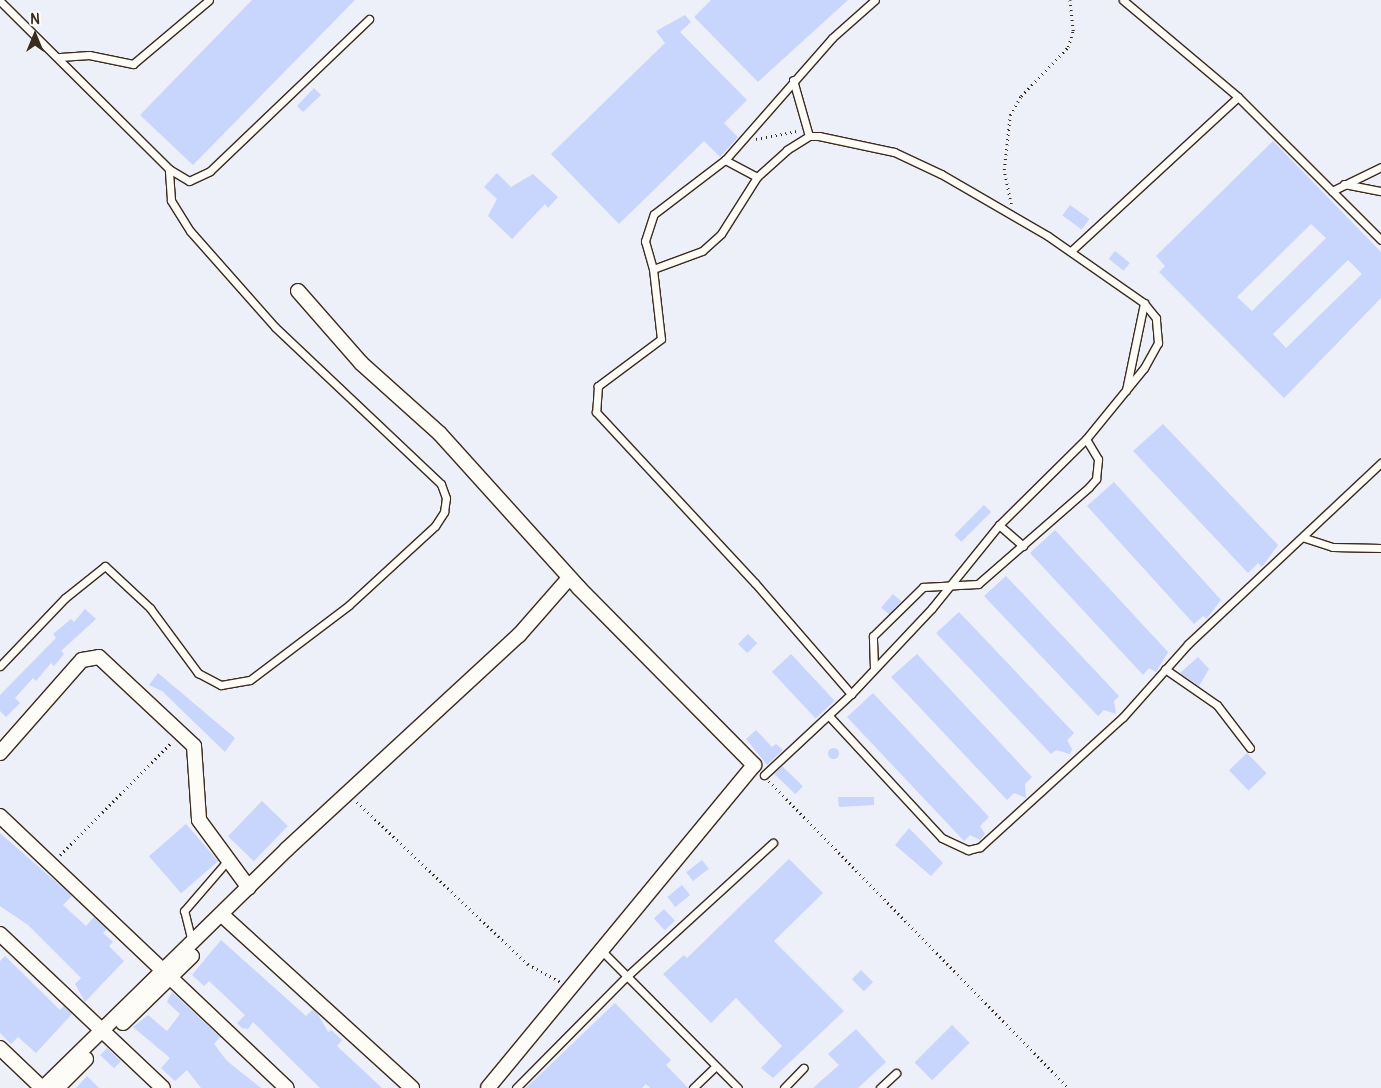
<!DOCTYPE html>
<style>
body{margin:0}
#map{position:relative;width:1381px;height:1088px;overflow:hidden;background:#edf0f8;font-family:Pangolin,sans-serif}
div>[style]{position:absolute}
.building>*{inset:0;background:#c8d5fc;transform-origin:0 0}
.round{border-radius:50%}
.path>*{height:2.5px;margin-top:-1.25px;transform-origin:0;background:repeating-linear-gradient(90deg,#3b2a1e 0 1px,transparent 0 5px)}
.roads{filter:drop-shadow(1px 0 #3b2a1e) drop-shadow(-1px 0 #3b2a1e) drop-shadow(0 1px #3b2a1e) drop-shadow(0 -1px #3b2a1e)}
.service>*{height:7px;margin:-3.5px;padding:0 3.5px;transform-origin:3.5px;border-radius:3.5px;background:#fdfcf7}
.minor>*{height:14px;margin:-7px;padding:0 7px;transform-origin:7px;border-radius:7px;background:#fdfcf7}
span{translate:-50% -50%;white-space:nowrap;text-align:center;line-height:1.15;-webkit-text-stroke:4px #fdfcf7;paint-order:stroke}
.north{position:absolute;left:10px;top:10px;width:50px;height:50px;-webkit-text-stroke:4px #fdfcf7;paint-order:stroke;rotate:0deg;font-size:14px;font-weight:700;line-height:20px;text-align:center;color:#3b2a1e}
.north::after{content:'';display:block;margin:auto;width:18px;height:22px;background:#3b2a1e;clip-path:polygon(50% 0,100% 100%,50% 72%,0 100%)}
</style>
<div id="map">
<div class="building">
<div style="clip-path:polygon(252px 0,355px 0,193px 165px,140px 115px)"></div>
<div style="clip-path:polygon(711px 0,848px 0,758px 82px,694px 17px)"></div>
<div style="clip-path:polygon(685px 15px,691px 22px,680px 32px,747px 100px,724px 123px,738px 137px,720px 157px,704px 141px,619px 224px,551px 154px,665px 43px,656px 31px)"></div>
<div style="clip-path:polygon(314px 88px,321px 95px,303px 112px,297px 106px)"></div>
<div style="clip-path:polygon(evenodd,1273px 141px,1381px 252px,1381px 298px,1284px 398px,1159px 272px,1165px 266px,1156px 256px,1273px 141px,1311px 224px,1326px 238px,1252px 311px,1237px 297px,1311px 224px,1273px 141px,1348px 260px,1362px 274px,1286px 348px,1273px 334px,1348px 260px)"></div>
<div style="clip-path:polygon(497px 173px,511px 187px,533px 174px,558px 197px,548px 208px,545px 204px,512px 239px,488px 216px,497px 199px,484px 187px)"></div>
<div style="left:1070px;top:205px;width:24px;height:13px;rotate:36deg"></div>
<div style="left:1115px;top:251px;width:19px;height:10px;rotate:39deg"></div>
<div style="clip-path:polygon(1163px 424px,1278px 545px,1262px 567px,1258px 563px,1248px 573px,1133px 451px)"></div>
<div style="clip-path:polygon(1114px 482px,1221px 600px,1207px 618px,1203px 616px,1194px 624px,1087px 506px)"></div>
<div style="left:984px;top:505px;width:10px;height:42px;rotate:45deg"></div>
<div style="clip-path:polygon(1055px 530px,1168px 652px,1156px 672px,1149px 668px,1143px 675px,1030px 553px)"></div>
<div style="clip-path:polygon(1006px 576px,1119px 696px,1114px 701px,1116px 714px,1104px 710px,1098px 716px,984px 596px)"></div>
<div style="left:893px;top:594px;width:11px;height:18px;rotate:41deg"></div>
<div style="clip-path:polygon(85px 609px,96px 619px,61px 651px,64px 654px,54px 666px,51px 663px,36px 681px,33px 678px,15px 698px,20px 703px,6px 717px,0 711px,0 695px,56px 638px,53px 634px,71px 619px,74px 622px)"></div>
<div style="clip-path:polygon(959px 612px,1074px 733px,1067px 740px,1072px 749px,1070px 754px,1056px 750px,1051px 754px,936px 633px)"></div>
<div style="left:748px;top:634px;width:13px;height:14px;rotate:45deg"></div>
<div style="left:791px;top:654px;width:64px;height:26px;rotate:47deg"></div>
<div style="clip-path:polygon(917px 654px,1032px 777px,1025px 784px,1026px 798px,1014px 793px,1007px 800px,891px 677px)"></div>
<div style="clip-path:polygon(1198px 657px,1209px 669px,1199px 686px,1180px 673px)"></div>
<div style="clip-path:polygon(158px 673px,235px 738px,225px 752px,162px 691px,149px 685px)"></div>
<div style="clip-path:polygon(873px 693px,989px 817px,980px 826px,985px 834px,980px 840px,970px 835px,964px 841px,847px 717px)"></div>
<div style="clip-path:polygon(756px 730px,772px 747px,776px 744px,783px 750px,767px 765px,746px 739px)"></div>
<div class="round" style="left:827.5px;top:747.5px;width:11px;height:11px"></div>
<div style="left:1247px;top:753px;width:28px;height:25px;rotate:46deg"></div>
<div style="left:782px;top:766px;width:29px;height:11px;rotate:44deg"></div>
<div style="clip-path:polygon(838px 797px,874px 797px,874px 805px,839px 807px)"></div>
<div style="left:262px;top:801px;width:36px;height:49px;rotate:44deg"></div>
<div style="left:186px;top:824px;width:49px;height:49px;rotate:49deg"></div>
<div style="clip-path:polygon(909px 828px,943px 863px,931px 876px,895px 845px)"></div>
<div style="clip-path:polygon(0 833px,72px 896px,63px 905px,86px 926px,94px 917px,107px 929px,103px 933px,113px 942px,109px 946px,124px 961px,85px 1002px,75px 984px,81px 978px,28px 925px,0 906px)"></div>
<div style="clip-path:polygon(789px 859px,823px 893px,774px 941px,844px 1011px,773px 1078px,761px 1068px,782px 1046px,736px 998px,711px 1023px,663px 974px,684px 955px,687px 958px)"></div>
<div style="left:702px;top:860px;width:11px;height:20px;rotate:52deg"></div>
<div style="left:682px;top:885px;width:13px;height:19px;rotate:51deg"></div>
<div style="left:664px;top:909px;width:16px;height:14px;rotate:47deg"></div>
<div style="clip-path:polygon(221px 940px,306px 1016px,313px 1009px,319px 1016px,328px 1032px,331px 1030px,342px 1040px,337px 1046px,382px 1088px,320px 1088px,253px 1022px,248px 1029px,242px 1028px,237px 1023px,245px 1015px,209px 981px,204px 986px,192px 975px)"></div>
<div style="clip-path:polygon(5px 956px,60px 1010px,64px 1006px,72px 1014px,36px 1053px,18px 1037px,11px 1044px,0 1033px,0 961px)"></div>
<div style="left:861px;top:970px;width:17px;height:13px;rotate:45deg"></div>
<div style="clip-path:polygon(172px 992px,220px 1037px,214px 1044px,227px 1061px,261px 1088px,201px 1088px,187px 1070px,175px 1081px,161px 1068px,170px 1058px,133px 1027px,148px 1015px,167px 1031px,180px 1014px,167px 1002px)"></div>
<div style="clip-path:polygon(615px 1003px,671px 1060px,666px 1065px,688px 1088px,650px 1088px,646px 1084px,642px 1088px,526px 1088px)"></div>
<div style="left:952px;top:1025px;width:25px;height:53px;rotate:45deg"></div>
<div style="clip-path:polygon(856px 1029px,886px 1062px,858px 1088px,813px 1088px,839px 1065px,828px 1054px)"></div>
<div style="left:107px;top:1048px;width:19px;height:10px;rotate:43deg"></div>
<div style="clip-path:polygon(87px 1076px,99px 1088px,76px 1088px)"></div>
</div>
<div class="path">
<div style="left:756px;top:139px;width:42px;rotate:-11deg"></div>
<div style="left:1011px;top:204px;width:35px;rotate:-102deg"></div>
<div style="left:1004px;top:170px;width:55px;rotate:-83.8deg"></div>
<div style="left:1010px;top:115px;width:22px;rotate:-60deg"></div>
<div style="left:1021px;top:96px;width:68px;rotate:-46.2deg"></div>
<div style="left:1068px;top:47px;width:17px;rotate:-73deg"></div>
<div style="left:1073px;top:31px;width:31px;rotate:-96deg"></div>
<div style="left:769px;top:781px;width:429px;rotate:45.7deg"></div>
<div style="left:357px;top:802px;width:236px;rotate:43.5deg"></div>
<div style="left:528px;top:964px;width:37px;rotate:29deg"></div>
<div style="left:60px;top:855px;width:159px;rotate:-45.3deg"></div>
</div>
<div class="roads">
<div class="service">
<div style="left:1123px;top:0;width:150px;rotate:40.1deg"></div>
<div style="left:1238px;top:97px;width:202px;rotate:45deg"></div>
<div style="left:0;top:1px;width:238px;rotate:44.8deg"></div>
<div style="left:169px;top:169px;width:23px;rotate:31deg"></div>
<div style="left:189px;top:181px;width:23px;rotate:-25deg"></div>
<div style="left:210px;top:171px;width:220px;rotate:-43.7deg"></div>
<div style="left:60px;top:57px;width:29px;rotate:-4deg"></div>
<div style="left:89px;top:55px;width:45px;rotate:11.6deg"></div>
<div style="left:133px;top:64px;width:99px;rotate:-40.1deg"></div>
<div style="left:793px;top:80px;width:58px;rotate:74.1deg"></div>
<div style="left:725px;top:160px;width:36px;rotate:28deg"></div>
<div style="left:1344px;top:184px;width:38px;rotate:11deg"></div>
<div style="left:1332px;top:191px;width:55px;rotate:-26.1deg"></div>
<div style="left:1071px;top:251px;width:227px;rotate:-42.7deg"></div>
<div style="left:653px;top:269px;width:70px;rotate:83.5deg"></div>
<div style="left:661px;top:339px;width:79px;rotate:143.3deg"></div>
<div style="left:598px;top:386px;width:26px;rotate:94deg"></div>
<div style="left:596px;top:412px;width:233px;rotate:47.1deg"></div>
<div style="left:755px;top:583px;width:147px;rotate:49.1deg"></div>
<div style="left:851px;top:694px;width:119px;rotate:137deg"></div>
<div style="left:1126px;top:390px;width:89px;rotate:-78.3deg"></div>
<div style="left:999px;top:525px;width:32px;rotate:41deg"></div>
<div style="left:1305px;top:538px;width:29px;rotate:18deg"></div>
<div style="left:1333px;top:547px;width:48px;rotate:1.2deg"></div>
<div style="left:0;top:666px;width:94px;rotate:-46.3deg"></div>
<div style="left:65px;top:598px;width:51px;rotate:-38.7deg"></div>
<div style="left:105px;top:566px;width:62px;rotate:43deg"></div>
<div style="left:150px;top:608px;width:81px;rotate:53.6deg"></div>
<div style="left:198px;top:673px;width:26px;rotate:28deg"></div>
<div style="left:221px;top:685px;width:29px;rotate:-10deg"></div>
<div style="left:250px;top:680px;width:124px;rotate:-37.1deg"></div>
<div style="left:349px;top:605px;width:117px;rotate:-42.6deg"></div>
<div style="left:435px;top:526px;width:17px;rotate:-57deg"></div>
<div style="left:444px;top:512px;width:14px;rotate:-82deg"></div>
<div style="left:446px;top:498px;width:15px;rotate:-110deg"></div>
<div style="left:441px;top:484px;width:228px;rotate:-136.6deg"></div>
<div style="left:275px;top:327px;width:128px;rotate:-131.5deg"></div>
<div style="left:190px;top:231px;width:36px;rotate:-122deg"></div>
<div style="left:171px;top:200px;width:31px;rotate:-94deg"></div>
<div style="left:874px;top:668px;width:32px;rotate:-92deg"></div>
<div style="left:873px;top:636px;width:70px;rotate:-44.4deg"></div>
<div style="left:923px;top:587px;width:55px;rotate:-3.1deg"></div>
<div style="left:978px;top:584px;width:147px;rotate:-41.1deg"></div>
<div style="left:1089px;top:487px;width:11px;rotate:-49deg"></div>
<div style="left:1096px;top:479px;width:20px;rotate:-84deg"></div>
<div style="left:1098px;top:459px;width:23px;rotate:-121deg"></div>
<div style="left:1165px;top:669px;width:63px;rotate:34.7deg"></div>
<div style="left:1217px;top:705px;width:54px;rotate:52.5deg"></div>
<div style="left:851px;top:694px;width:118px;rotate:-46.7deg"></div>
<div style="left:932px;top:608px;width:107px;rotate:-51.1deg"></div>
<div style="left:999px;top:525px;width:122px;rotate:-44.7deg"></div>
<div style="left:1086px;top:439px;width:92px;rotate:-50.8deg"></div>
<div style="left:1144px;top:368px;width:29px;rotate:-61deg"></div>
<div style="left:1158px;top:343px;width:25px;rotate:-95deg"></div>
<div style="left:1156px;top:318px;width:19px;rotate:-129deg"></div>
<div style="left:1144px;top:303px;width:117px;rotate:-145.1deg"></div>
<div style="left:1048px;top:236px;width:124px;rotate:-149.9deg"></div>
<div style="left:941px;top:174px;width:52px;rotate:-154.9deg"></div>
<div style="left:894px;top:152px;width:77px;rotate:-168deg"></div>
<div style="left:819px;top:136px;width:10px;rotate:180deg"></div>
<div style="left:809px;top:136px;width:26px;rotate:148deg"></div>
<div style="left:787px;top:150px;width:40px;rotate:138deg"></div>
<div style="left:757px;top:177px;width:67px;rotate:122.3deg"></div>
<div style="left:721px;top:234px;width:25px;rotate:138deg"></div>
<div style="left:702px;top:251px;width:52px;rotate:159.8deg"></div>
<div style="left:653px;top:269px;width:29px;rotate:-106deg"></div>
<div style="left:645px;top:241px;width:28px;rotate:-72deg"></div>
<div style="left:654px;top:214px;width:89px;rotate:-37.3deg"></div>
<div style="left:725px;top:160px;width:162px;rotate:-48.7deg"></div>
<div style="left:832px;top:38px;width:57px;rotate:-41.5deg"></div>
<div style="left:829px;top:716px;width:166px;rotate:47.2deg"></div>
<div style="left:942px;top:838px;width:29px;rotate:25deg"></div>
<div style="left:968px;top:850px;width:12px;rotate:-14deg"></div>
<div style="left:980px;top:847px;width:193px;rotate:-42.3deg"></div>
<div style="left:1123px;top:717px;width:98px;rotate:-48.3deg"></div>
<div style="left:1188px;top:644px;width:265px;rotate:-43.2deg"></div>
<div style="left:192px;top:942px;width:32px;rotate:-104deg"></div>
<div style="left:184px;top:911px;width:67px;rotate:-49.2deg"></div>
<div style="left:601px;top:950px;width:194px;rotate:45.2deg"></div>
<div style="left:516px;top:1088px;width:156px;rotate:-45.3deg"></div>
<div style="left:626px;top:977px;width:199px;rotate:-42.4deg"></div>
<div style="left:693px;top:1088px;width:30px;rotate:-44deg"></div>
<div style="left:784px;top:1088px;width:28px;rotate:-46deg"></div>
<div style="left:880px;top:1088px;width:22px;rotate:-43deg"></div>
</div>
<div class="minor">
<div style="left:298px;top:291px;width:96px;rotate:48.8deg"></div>
<div style="left:361px;top:363px;width:106px;rotate:41.9deg"></div>
<div style="left:440px;top:434px;width:207px;rotate:47.9deg"></div>
<div style="left:579px;top:588px;width:249px;rotate:45.3deg"></div>
<div style="left:754px;top:765px;width:418px;rotate:129.5deg"></div>
<div style="left:0;top:753px;width:124px;rotate:-48.6deg"></div>
<div style="left:82px;top:660px;width:17px;rotate:-10deg"></div>
<div style="left:99px;top:657px;width:130px;rotate:43.1deg"></div>
<div style="left:194px;top:746px;width:74px;rotate:86.1deg"></div>
<div style="left:199px;top:820px;width:84px;rotate:53.7deg"></div>
<div style="left:0;top:816px;width:395px;rotate:43.5deg"></div>
<div style="left:222px;top:915px;width:257px;rotate:42.3deg"></div>
<div style="left:0;top:934px;width:224px;rotate:43.4deg"></div>
<div style="left:123px;top:1023px;width:96px;rotate:-44.2deg"></div>
<div style="left:0;top:1048px;width:58px;rotate:43.6deg"></div>
<div style="left:43px;top:1088px;width:342px;rotate:-44.4deg"></div>
<div style="left:287px;top:849px;width:316px;rotate:-42.7deg"></div>
<div style="left:519px;top:635px;width:76px;rotate:-48.7deg"></div>
<div style="left:57px;top:1088px;width:41px;rotate:-45deg"></div>
</div>
</div>
<div class="north">N</div>
</div>
